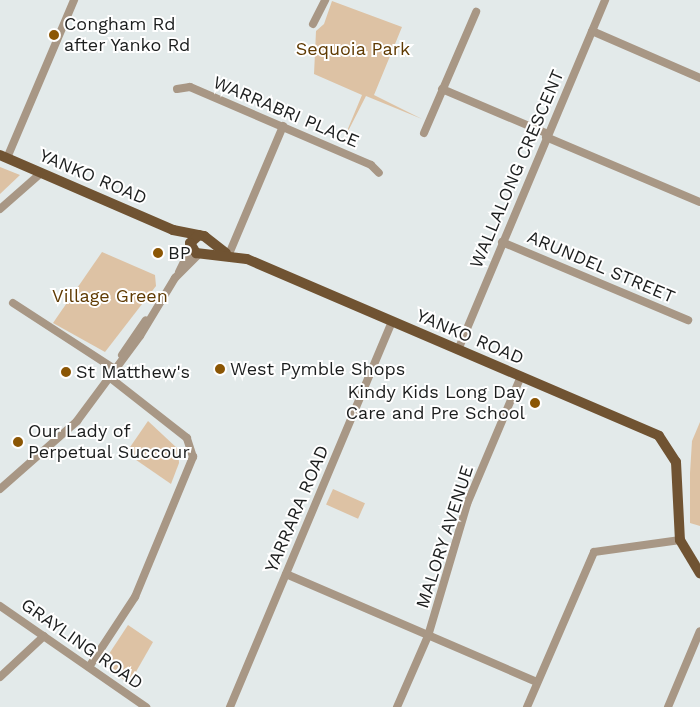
<!DOCTYPE html>
<style>
body{margin:0}
#map{position:relative;width:700px;height:707px;overflow:hidden;background:#e3eaea;font-family:"Work Sans",sans-serif}
div>[style]{position:absolute}
.green>*{inset:0;background:#ddc2a4;transform-origin:0 0}
.minor>*{height:8px;margin:-4px;padding:0 4px;transform-origin:4px;border-radius:4px;background:#a89785}
.major>*{height:10px;margin:-5px;padding:0 5px;transform-origin:5px;border-radius:5px;background:#705332}
.dots>*{width:14px;height:14px;translate:-50% -50%;box-sizing:border-box;border:2px solid #fff;border-radius:50%}
span{translate:-50% -50%;white-space:nowrap;text-align:center;line-height:1.15;-webkit-text-stroke:4px #fff;paint-order:stroke}
.poi-label{font-size:18px;color:#1c1e1e}
.left{translate:0 -50%;text-align:left}
.right{translate:-100% -50%;text-align:right}
.park-label{font-size:18px;color:#5f3a02}
.street-label{font-size:18px;color:#1c1e1e}
</style>
<div id="map">
<div class="green">
<div style="clip-path:polygon(332px 1px,402px 27px,374px 95px,422px 119px,366px 96px,342px 143px,362px 95px,314px 74px,316px 31px,324px 24px)"></div>
<div style="clip-path:polygon(0 167px,20px 175px,0 194px)"></div>
<div style="clip-path:polygon(102px 252px,155px 275px,156px 286px,105px 352px,53px 323px)"></div>
<div style="clip-path:polygon(148px 421px,178px 449px,179px 463px,171px 484px,126px 453px)"></div>
<div style="clip-path:polygon(700px 422px,700px 526px,690px 523px,690px 473px,692px 441px)"></div>
<div style="left:333px;top:489px;width:35px;height:17px;rotate:24deg"></div>
<div style="clip-path:polygon(128px 625px,153px 642px,129px 684px,103px 663px)"></div>
</div>
<div class="minor">
<div style="left:313px;top:24px;width:27px;rotate:-63deg"></div>
<div style="left:592px;top:31px;width:118px;rotate:23.5deg"></div>
<div style="left:177px;top:89px;width:13px;rotate:-9deg"></div>
<div style="left:190px;top:87px;width:197px;rotate:23.3deg"></div>
<div style="left:371px;top:165px;width:11px;rotate:45deg"></div>
<div style="left:442px;top:89px;width:115px;rotate:23deg"></div>
<div style="left:424px;top:133px;width:132px;rotate:-66.7deg"></div>
<div style="left:546px;top:137px;width:167px;rotate:22.9deg"></div>
<div style="left:7px;top:158px;width:172px;rotate:-67deg"></div>
<div style="left:0;top:209px;width:55px;rotate:-41.3deg"></div>
<div style="left:502px;top:242px;width:202px;rotate:22.8deg"></div>
<div style="left:229px;top:254px;width:139px;rotate:-67.1deg"></div>
<div style="left:179px;top:272px;width:28px;rotate:-64deg"></div>
<div style="left:13px;top:303px;width:119px;rotate:33deg"></div>
<div style="left:458px;top:350px;width:380px;rotate:-67.2deg"></div>
<div style="left:122px;top:355px;width:42px;rotate:-55.6deg"></div>
<div style="left:0;top:489px;width:103px;rotate:-41.4deg"></div>
<div style="left:77px;top:421px;width:106px;rotate:-53.5deg"></div>
<div style="left:140px;top:336px;width:68px;rotate:-58.9deg"></div>
<div style="left:175px;top:278px;width:35px;rotate:-45deg"></div>
<div style="left:286px;top:574px;width:273px;rotate:23.3deg"></div>
<div style="left:0;top:606px;width:178px;rotate:34.7deg"></div>
<div style="left:89px;top:667px;width:84px;rotate:-56.7deg"></div>
<div style="left:135px;top:597px;width:152px;rotate:-67.5deg"></div>
<div style="left:193px;top:457px;width:20px;rotate:-108deg"></div>
<div style="left:187px;top:438px;width:100px;rotate:-141.9deg"></div>
<div style="left:0;top:677px;width:60px;rotate:-43deg"></div>
<div style="left:230px;top:707px;width:418px;rotate:-67.2deg"></div>
<div style="left:397px;top:707px;width:77px;rotate:-66.4deg"></div>
<div style="left:428px;top:636px;width:138px;rotate:-73.5deg"></div>
<div style="left:467px;top:504px;width:139px;rotate:-67.1deg"></div>
<div style="left:527px;top:707px;width:169px;rotate:-66.6deg"></div>
<div style="left:594px;top:552px;width:87px;rotate:-7.9deg"></div>
<div style="left:668px;top:707px;width:82px;rotate:-67.2deg"></div>
</div>
<div class="major">
<div style="left:0;top:155px;width:189px;rotate:23.4deg"></div>
<div style="left:173px;top:230px;width:32px;rotate:11deg"></div>
<div style="left:204px;top:236px;width:28px;rotate:38deg"></div>
<div style="left:199px;top:235px;width:12px;rotate:138deg"></div>
<div style="left:190px;top:243px;width:12px;rotate:59deg"></div>
<div style="left:196px;top:253px;width:51px;rotate:6.7deg"></div>
<div style="left:247px;top:259px;width:448px;rotate:23.2deg"></div>
<div style="left:659px;top:436px;width:31px;rotate:57deg"></div>
<div style="left:676px;top:462px;width:78px;rotate:87.1deg"></div>
<div style="left:680px;top:540px;width:39px;rotate:59deg"></div>
</div>
<div class="dots">
<div style="left:54px;top:35px;background:#8b5604"></div>
<div style="left:158px;top:253px;background:#8b5604"></div>
<div style="left:220px;top:369px;background:#8b5604"></div>
<div style="left:66px;top:372px;background:#8b5604"></div>
<div style="left:535px;top:403px;background:#8b5604"></div>
<div style="left:18px;top:442px;background:#8b5604"></div>
</div>
<div class="poi-label">
<span class="left" style="left:64px;top:35px">Congham Rd<br>after Yanko Rd</span>
<span class="left" style="left:168px;top:253px">BP</span>
<span class="left" style="left:230px;top:369px">West Pymble Shops</span>
<span class="left" style="left:76px;top:372px">St Matthew's</span>
<span class="right" style="left:525px;top:403px">Kindy Kids Long Day<br>Care and Pre School</span>
<span class="left" style="left:28px;top:442px">Our Lady of<br>Perpetual Succour</span>
</div>
<div class="park-label">
<span style="left:353px;top:49px">Sequoia Park</span>
<span style="left:110px;top:296px">Village Green</span>
</div>
<div class="street-label">
<span style="left:286px;top:112px;rotate:23deg">WARRABRI PLACE</span>
<span style="left:517px;top:169px;rotate:-67deg">WALLALONG CRESCENT</span>
<span style="left:93px;top:177px;rotate:23deg">YANKO ROAD</span>
<span style="left:601px;top:267px;rotate:23deg">ARUNDEL STREET</span>
<span style="left:470px;top:337px;rotate:23deg">YANKO ROAD</span>
<span style="left:297px;top:509px;rotate:-67deg">YARRARA ROAD</span>
<span style="left:445px;top:537px;rotate:-72deg">MALORY AVENUE</span>
<span style="left:82px;top:644px;rotate:35deg">GRAYLING ROAD</span>
</div>
</div>
